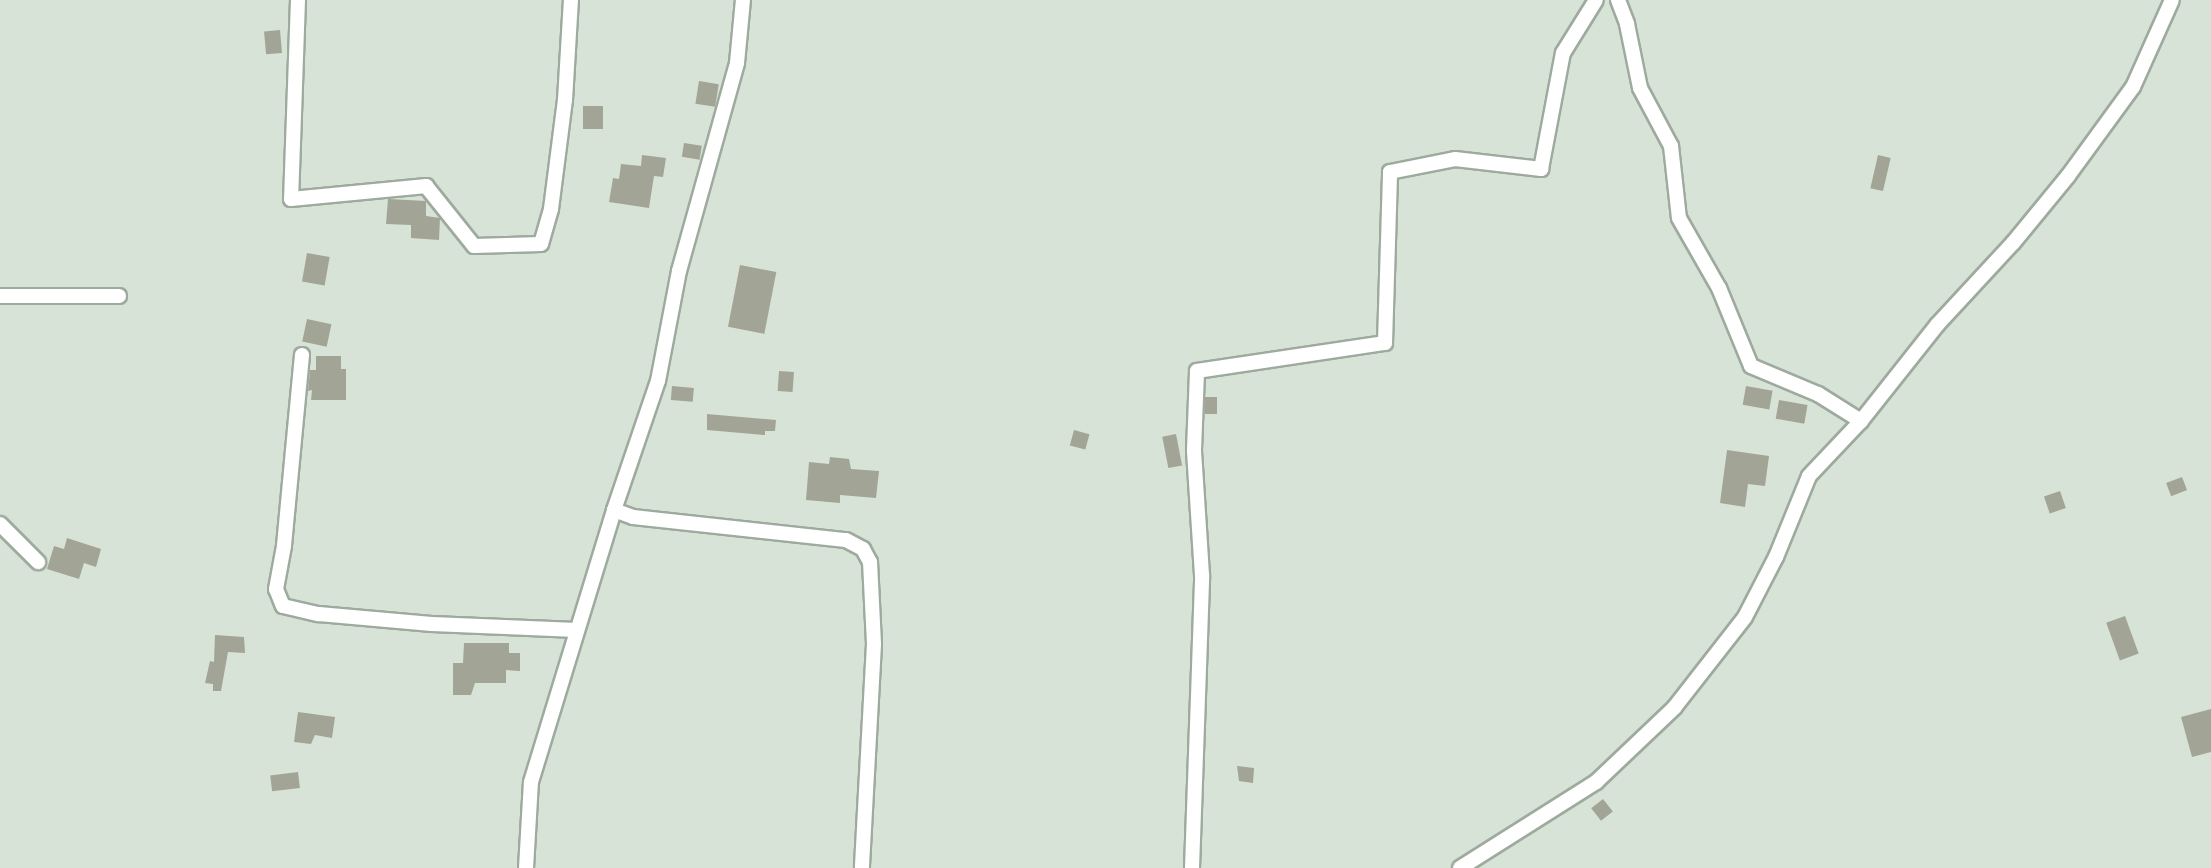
<!DOCTYPE html>
<style>
body{margin:0}
#map{position:relative;width:2211px;height:868px;overflow:hidden;background:#d8e3d8;font-family:"Titillium Web",sans-serif}
div>[style]{position:absolute}
.building>*{inset:0;background:#a2a496;transform-origin:0 0}
.roads{filter:drop-shadow(2px 0 #9faa9f) drop-shadow(-2px 0 #9faa9f) drop-shadow(0 2px #9faa9f) drop-shadow(0 -2px #9faa9f)}
.street>*{height:14px;margin:-7px;padding:0 7px;transform-origin:7px;border-radius:7px;background:#fff}
span{translate:-50% -50%;white-space:nowrap;text-align:center;line-height:1.15;-webkit-text-stroke:5px #fff;paint-order:stroke}
</style>
<div id="map">
<div class="building">
<div style="left:280px;top:30px;width:23px;height:16px;rotate:85deg"></div>
<div style="left:699px;top:81px;width:20px;height:23px;rotate:9deg"></div>
<div style="left:583px;top:106px;width:20px;height:23px"></div>
<div style="left:684px;top:143px;width:18px;height:14px;rotate:9deg"></div>
<div style="clip-path:polygon(642px 155px,666px 158px,663px 177px,654px 176px,649px 208px,609px 202px,613px 178px,619px 179px,621px 164px,641px 166px)"></div>
<div style="left:1878px;top:155px;width:13px;height:34px;rotate:13deg"></div>
<div style="clip-path:polygon(388px 199px,426px 201px,426px 216px,440px 218px,439px 240px,411px 238px,411px 225px,386px 224px)"></div>
<div style="left:307px;top:253px;width:23px;height:29px;rotate:10deg"></div>
<div style="left:740px;top:265px;width:37px;height:63px;rotate:11deg"></div>
<div style="left:307px;top:319px;width:25px;height:23px;rotate:12deg"></div>
<div style="clip-path:polygon(316px 356px,341px 356px,341px 369px,346px 369px,346px 400px,311px 400px,312px 390px,308px 391px,310px 370px,316px 370px)"></div>
<div style="left:779px;top:371px;width:15px;height:20px;rotate:4deg"></div>
<div style="left:672px;top:386px;width:22px;height:14px;rotate:5deg"></div>
<div style="left:1746px;top:386px;width:27px;height:19px;rotate:10deg"></div>
<div style="left:1205px;top:397px;width:12px;height:17px"></div>
<div style="left:1779px;top:400px;width:29px;height:19px;rotate:10deg"></div>
<div style="clip-path:polygon(707px 414px,776px 420px,775px 431px,765px 431px,765px 435px,707px 430px)"></div>
<div style="left:1074px;top:430px;width:16px;height:16px;rotate:15deg"></div>
<div style="left:1176px;top:434px;width:32px;height:14px;rotate:79deg"></div>
<div style="clip-path:polygon(1727px 450px,1769px 456px,1765px 486px,1748px 484px,1745px 507px,1720px 503px)"></div>
<div style="clip-path:polygon(830px 457px,849px 459px,851px 469px,879px 471px,876px 498px,840px 495px,840px 503px,806px 500px,809px 462px,829px 464px)"></div>
<div style="left:2182px;top:477px;width:14px;height:17px;rotate:69deg"></div>
<div style="left:2060px;top:491px;width:18px;height:17px;rotate:71deg"></div>
<div style="clip-path:polygon(67px 538px,101px 549px,96px 567px,84px 563px,79px 579px,47px 569px,54px 546px,64px 549px)"></div>
<div style="left:2125px;top:616px;width:40px;height:20px;rotate:70deg"></div>
<div style="clip-path:polygon(215px 635px,244px 637px,245px 653px,228px 652px,221px 691px,213px 691px,213px 684px,205px 683px,210px 661px,214px 662px)"></div>
<div style="clip-path:polygon(464px 643px,509px 643px,509px 653px,520px 653px,520px 671px,506px 670px,506px 683px,475px 683px,471px 695px,453px 695px,453px 663px,463px 663px)"></div>
<div style="clip-path:polygon(2211px 709px,2211px 752px,2192px 757px,2181px 717px)"></div>
<div style="clip-path:polygon(298px 712px,335px 717px,332px 738px,315px 735px,311px 744px,294px 742px)"></div>
<div style="clip-path:polygon(1237px 766px,1254px 768px,1253px 783px,1239px 781px)"></div>
<div style="left:298px;top:772px;width:16px;height:28px;rotate:83deg"></div>
<div style="left:1603px;top:799px;width:16px;height:15px;rotate:52deg"></div>
</div>
<div class="roads">
<div class="street">
<div style="left:298px;top:0;width:199px;rotate:92deg"></div>
<div style="left:291px;top:199px;width:136px;rotate:-5.5deg"></div>
<div style="left:426px;top:186px;width:77px;rotate:51.3deg"></div>
<div style="left:474px;top:246px;width:67px;rotate:-1.7deg"></div>
<div style="left:541px;top:244px;width:36px;rotate:-74deg"></div>
<div style="left:551px;top:209px;width:110px;rotate:-82.7deg"></div>
<div style="left:565px;top:100px;width:100px;rotate:-86.6deg"></div>
<div style="left:1618px;top:0;width:26px;rotate:69deg"></div>
<div style="left:1627px;top:24px;width:65px;rotate:78.5deg"></div>
<div style="left:1640px;top:88px;width:66px;rotate:61.9deg"></div>
<div style="left:1671px;top:146px;width:72px;rotate:83.7deg"></div>
<div style="left:1679px;top:218px;width:81px;rotate:60.3deg"></div>
<div style="left:1719px;top:288px;width:84px;rotate:67.7deg"></div>
<div style="left:1751px;top:366px;width:73px;rotate:22.7deg"></div>
<div style="left:1818px;top:394px;width:51px;rotate:32.1deg"></div>
<div style="left:0;top:296px;width:119px"></div>
<div style="left:302px;top:355px;width:192px;rotate:95.4deg"></div>
<div style="left:284px;top:546px;width:44px;rotate:100.5deg"></div>
<div style="left:276px;top:589px;width:18px;rotate:68deg"></div>
<div style="left:283px;top:606px;width:37px;rotate:13deg"></div>
<div style="left:319px;top:614px;width:113px;rotate:5.1deg"></div>
<div style="left:432px;top:624px;width:145px;rotate:2.4deg"></div>
<div style="left:614px;top:510px;width:20px;rotate:20deg"></div>
<div style="left:633px;top:517px;width:214px;rotate:6.2deg"></div>
<div style="left:846px;top:540px;width:19px;rotate:28deg"></div>
<div style="left:863px;top:549px;width:15px;rotate:62deg"></div>
<div style="left:870px;top:562px;width:82px;rotate:87.2deg"></div>
<div style="left:874px;top:644px;width:224px;rotate:93.1deg"></div>
<div style="left:0;top:524px;width:54px;rotate:45deg"></div>
<div style="left:526px;top:868px;width:86px;rotate:-86.7deg"></div>
<div style="left:531px;top:782px;width:284px;rotate:-73deg"></div>
<div style="left:614px;top:510px;width:136px;rotate:-71.2deg"></div>
<div style="left:658px;top:381px;width:112px;rotate:-79.2deg"></div>
<div style="left:679px;top:271px;width:216px;rotate:-74.4deg"></div>
<div style="left:737px;top:63px;width:63px;rotate:-84.6deg"></div>
<div style="left:1192px;top:868px;width:293px;rotate:-88deg"></div>
<div style="left:1202px;top:575px;width:125px;rotate:-93.7deg"></div>
<div style="left:1194px;top:450px;width:79px;rotate:-87.8deg"></div>
<div style="left:1197px;top:371px;width:190px;rotate:-8.5deg"></div>
<div style="left:1385px;top:343px;width:171px;rotate:-88.3deg"></div>
<div style="left:1390px;top:172px;width:66px;rotate:-11.3deg"></div>
<div style="left:1455px;top:159px;width:87px;rotate:6.6deg"></div>
<div style="left:1541px;top:169px;width:118px;rotate:-79.3deg"></div>
<div style="left:1563px;top:53px;width:62px;rotate:-58.1deg"></div>
<div style="left:1460px;top:868px;width:161px;rotate:-32.3deg"></div>
<div style="left:1596px;top:782px;width:108px;rotate:-43.5deg"></div>
<div style="left:1674px;top:708px;width:115px;rotate:-52deg"></div>
<div style="left:1745px;top:617px;width:68px;rotate:-62.7deg"></div>
<div style="left:1776px;top:557px;width:87px;rotate:-67.8deg"></div>
<div style="left:1809px;top:476px;width:76px;rotate:-46.6deg"></div>
<div style="left:1861px;top:421px;width:122px;rotate:-51.6deg"></div>
<div style="left:1937px;top:325px;width:112px;rotate:-47.2deg"></div>
<div style="left:2013px;top:243px;width:87px;rotate:-50.6deg"></div>
<div style="left:2068px;top:176px;width:110px;rotate:-53.9deg"></div>
<div style="left:2133px;top:87px;width:95px;rotate:-65.9deg"></div>
</div>
</div>
</div>
